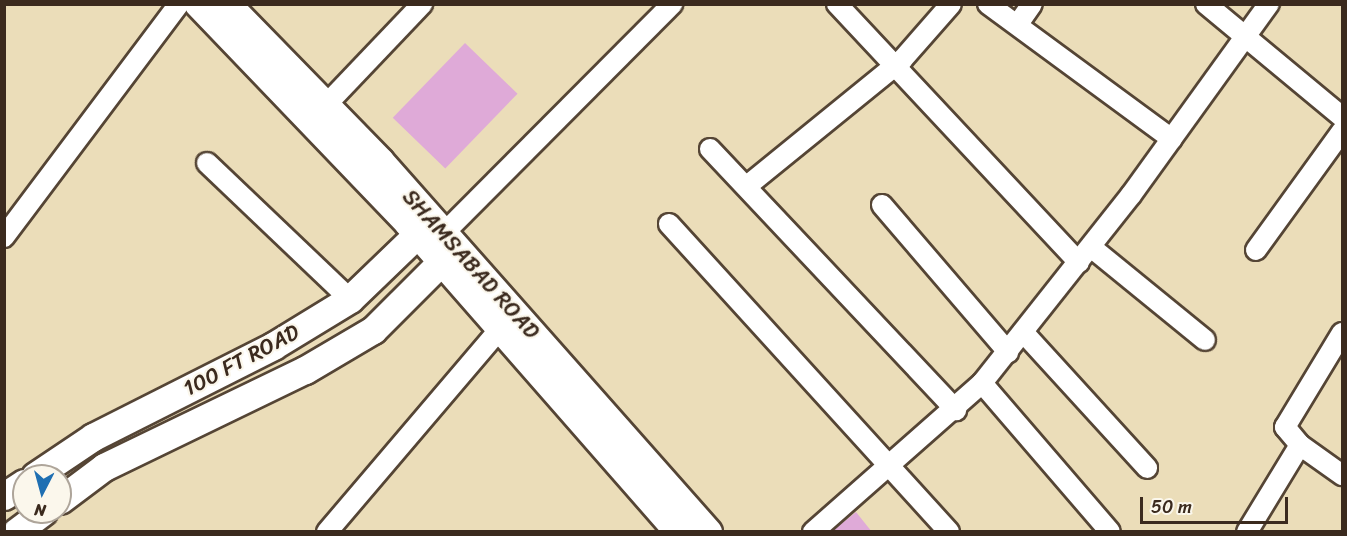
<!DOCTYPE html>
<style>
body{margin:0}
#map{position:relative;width:1347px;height:536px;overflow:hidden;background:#ebddb9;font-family:Sriracha,sans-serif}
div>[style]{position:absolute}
.building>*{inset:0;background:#dfaad8;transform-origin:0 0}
.roads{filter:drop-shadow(2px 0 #554535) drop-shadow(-2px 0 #554535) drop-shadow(0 2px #554535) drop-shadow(0 -2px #554535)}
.street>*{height:20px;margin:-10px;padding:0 10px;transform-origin:10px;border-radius:10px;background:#fff}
.secondary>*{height:27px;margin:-13.5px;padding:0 13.5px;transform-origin:13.5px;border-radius:13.5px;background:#fff}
span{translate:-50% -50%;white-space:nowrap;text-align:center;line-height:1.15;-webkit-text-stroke:4.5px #fbf7ec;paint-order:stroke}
.street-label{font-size:22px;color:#3b2a1e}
.frame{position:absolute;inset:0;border:6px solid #3b2a1e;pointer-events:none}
.north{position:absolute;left:12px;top:464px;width:60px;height:60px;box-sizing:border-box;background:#fbf7ec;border:2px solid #aea59a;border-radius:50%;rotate:186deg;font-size:16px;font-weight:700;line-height:24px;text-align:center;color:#3b2a1e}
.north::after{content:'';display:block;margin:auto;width:21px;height:27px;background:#1f6fb2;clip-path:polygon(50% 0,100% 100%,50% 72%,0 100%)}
.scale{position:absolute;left:1140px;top:497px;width:148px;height:27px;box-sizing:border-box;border:3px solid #3b2a1e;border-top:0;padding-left:8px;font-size:18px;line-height:21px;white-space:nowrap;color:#3b2a1e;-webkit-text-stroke:4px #fbf7ec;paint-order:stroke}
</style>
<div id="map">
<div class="building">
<div style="left:465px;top:43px;width:73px;height:104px;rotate:44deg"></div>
<div style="clip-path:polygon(856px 512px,872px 532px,831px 532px)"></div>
</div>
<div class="roads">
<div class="street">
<div style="left:837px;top:4px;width:354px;rotate:46.9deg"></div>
<div style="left:988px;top:4px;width:228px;rotate:36.3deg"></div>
<div style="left:1206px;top:4px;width:177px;rotate:39.7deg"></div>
<div style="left:1018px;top:24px;width:24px;rotate:-55deg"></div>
<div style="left:325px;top:106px;width:141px;rotate:-46.4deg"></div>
<div style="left:710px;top:149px;width:359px;rotate:46.7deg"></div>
<div style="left:207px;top:163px;width:197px;rotate:43.6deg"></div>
<div style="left:747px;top:186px;width:200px;rotate:-39.1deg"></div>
<div style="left:902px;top:60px;width:74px;rotate:-48.8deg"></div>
<div style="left:882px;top:205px;width:194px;rotate:49.4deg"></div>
<div style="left:669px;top:224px;width:416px;rotate:47.7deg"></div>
<div style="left:443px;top:234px;width:325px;rotate:-45.1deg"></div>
<div style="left:4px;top:237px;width:291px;rotate:-53.1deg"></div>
<div style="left:1091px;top:247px;width:147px;rotate:39.2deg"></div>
<div style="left:1256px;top:250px;width:147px;rotate:-54.1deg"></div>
<div style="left:1023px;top:332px;width:184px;rotate:47.6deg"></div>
<div style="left:1342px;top:333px;width:110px;rotate:121.2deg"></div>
<div style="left:1285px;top:427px;width:23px;rotate:50deg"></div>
<div style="left:1300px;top:445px;width:52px;rotate:35.5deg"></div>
<div style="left:982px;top:383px;width:196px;rotate:49.3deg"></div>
<div style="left:327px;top:532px;width:267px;rotate:-49.6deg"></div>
<div style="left:813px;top:532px;width:225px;rotate:-41.4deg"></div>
<div style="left:982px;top:383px;width:240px;rotate:-51.6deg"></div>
<div style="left:1131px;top:195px;width:236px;rotate:-54.2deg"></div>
<div style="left:1247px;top:532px;width:102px;rotate:-58.7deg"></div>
</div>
<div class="secondary">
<div style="left:198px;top:4px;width:302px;rotate:46.2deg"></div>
<div style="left:407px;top:222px;width:412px;rotate:48.8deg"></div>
<div style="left:227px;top:4px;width:219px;rotate:45.7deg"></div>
<div style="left:380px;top:161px;width:495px;rotate:48.5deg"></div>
<div style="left:35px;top:476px;width:70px;rotate:-33.9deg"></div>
<div style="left:93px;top:437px;width:202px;rotate:-26.8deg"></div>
<div style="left:273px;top:346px;width:90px;rotate:-31.4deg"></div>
<div style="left:350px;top:299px;width:111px;rotate:-43.9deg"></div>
<div style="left:4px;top:496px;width:24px;rotate:-33deg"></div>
<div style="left:60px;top:500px;width:55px;rotate:-36.9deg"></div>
<div style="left:104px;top:467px;width:223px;rotate:-25.8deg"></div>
<div style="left:305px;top:370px;width:79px;rotate:-30.5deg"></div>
<div style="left:373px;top:330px;width:115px;rotate:-45deg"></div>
<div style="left:16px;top:532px;width:34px;rotate:-37deg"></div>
</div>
</div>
<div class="street-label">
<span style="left:471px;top:264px;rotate:48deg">SHAMSABAD ROAD</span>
<span style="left:241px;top:360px;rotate:-28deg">100 FT ROAD</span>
</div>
<div class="frame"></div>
<div class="north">N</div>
<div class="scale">50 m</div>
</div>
